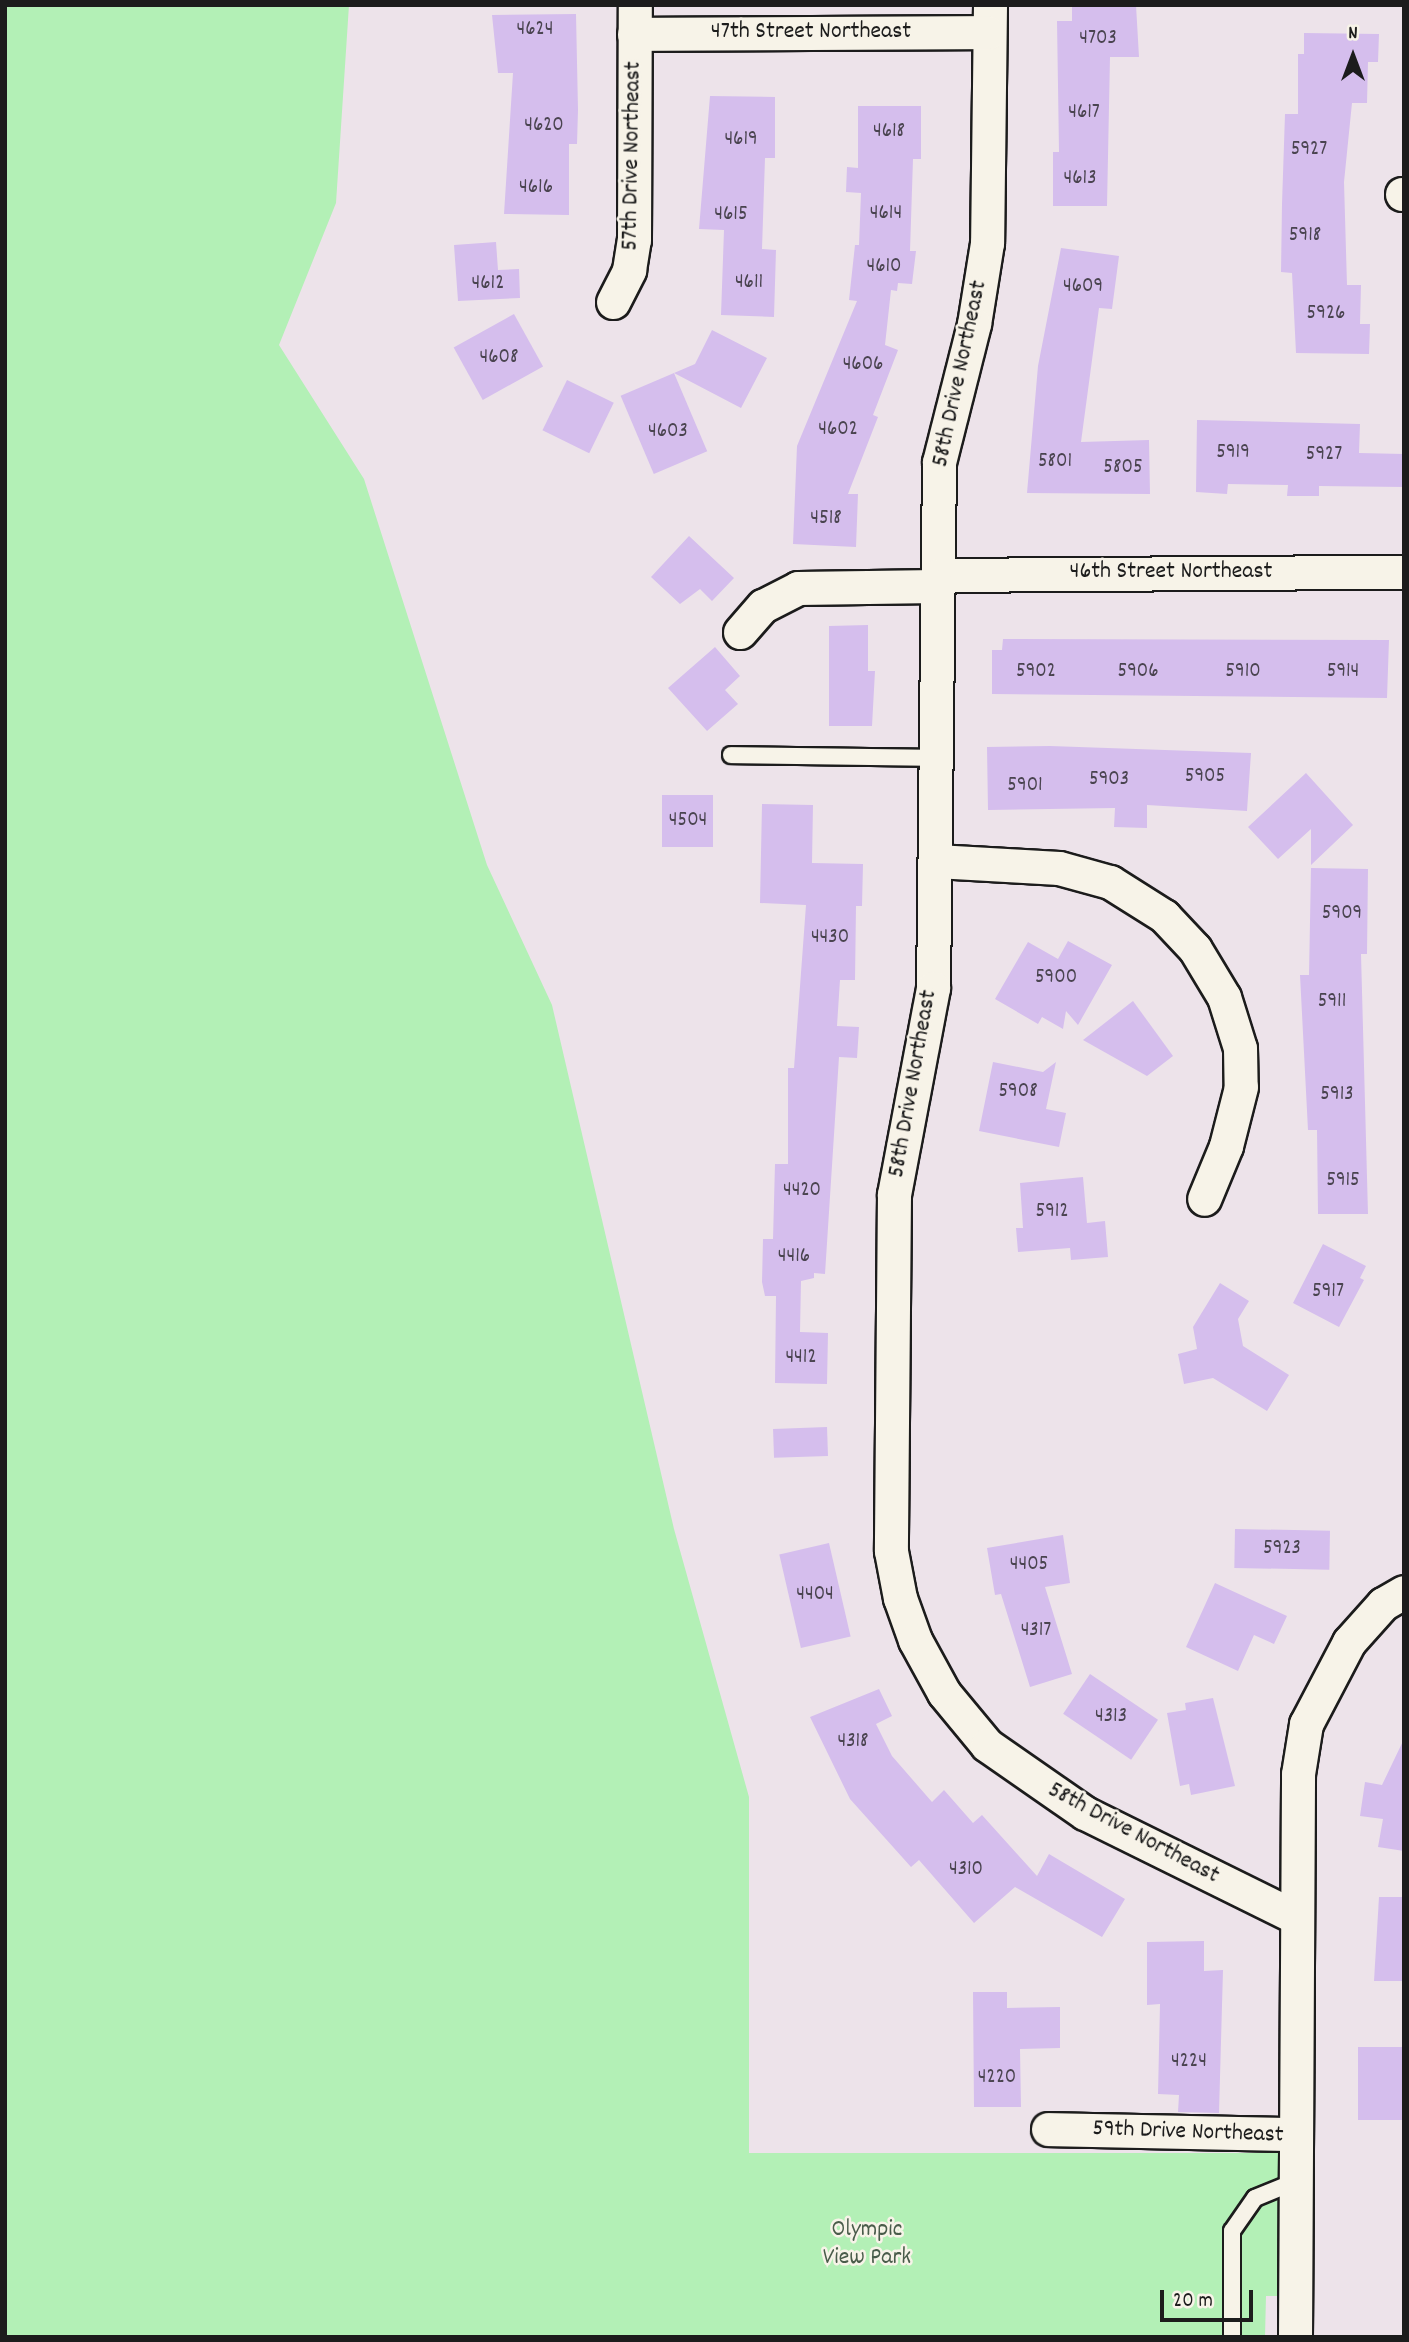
<!DOCTYPE html>
<style>
body{margin:0}
#map{position:relative;width:1409px;height:2342px;overflow:hidden;background:#ede3ea;font-family:Dekko,sans-serif}
div>[style]{position:absolute}
.green>*{inset:0;background:#b3f0b6}
.building>*{inset:0;background:#d5beed;transform-origin:0 0}
.roads{filter:drop-shadow(2px 0 #1c1c1c) drop-shadow(-2px 0 #1c1c1c) drop-shadow(0 2px #1c1c1c) drop-shadow(0 -2px #1c1c1c)}
.lane>*{height:16px;margin:-8px;padding:0 8px;transform-origin:8px;border-radius:8px;background:#f7f3e8}
.street>*{height:33px;margin:-16.5px;padding:0 16.5px;transform-origin:16.5px;border-radius:16.5px;background:#f7f3e8}
span{translate:-50% -50%;white-space:nowrap;text-align:center;line-height:1.15;-webkit-text-stroke:5px #f7f3e8;paint-order:stroke}
.number-label{font-size:21px;color:#4a4450}
.number-label span{-webkit-text-stroke-width:0}
.street-label{font-size:24px;color:#1c1c1c}
.park-label{font-size:24px;color:#495c4a}
.frame{position:absolute;inset:0;border:7px solid #1c1c1c;pointer-events:none}
.north{position:absolute;left:1318px;top:21px;width:70px;height:70px;-webkit-text-stroke:5px #f7f3e8;paint-order:stroke;rotate:0deg;font-size:19px;font-weight:700;line-height:28px;text-align:center;color:#1c1c1c}
.north::after{content:'';display:block;margin:auto;width:24px;height:32px;background:#1c1c1c;clip-path:polygon(50% 0,100% 100%,50% 72%,0 100%)}
.scale{position:absolute;left:1160px;top:2290px;width:93px;height:32px;box-sizing:border-box;border:4px solid #1c1c1c;border-top:0;padding-left:9px;font-size:21px;line-height:24px;white-space:nowrap;color:#1c1c1c;-webkit-text-stroke:5px #f7f3e8;paint-order:stroke}
</style>
<div id="map">
<div class="green">
<div style="clip-path:polygon(5px 5px,349px 5px,336px 203px,279px 345px,364px 479px,487px 865px,552px 1005px,674px 1529px,749px 1797px,749px 2153px,1301px 2153px,1302px 2296px,1266px 2296px,1265px 2337px,5px 2337px)"></div>
</div>
<div class="building">
<div style="clip-path:polygon(1072px 5px,1136px 5px,1139px 57px,1110px 57px,1107px 206px,1053px 206px,1053px 152px,1059px 152px,1057px 21px,1072px 21px)"></div>
<div style="clip-path:polygon(576px 14px,578px 110px,577px 144px,569px 144px,569px 215px,504px 214px,513px 73px,498px 73px,492px 15px)"></div>
<div style="clip-path:polygon(1304px 33px,1379px 34px,1378px 62px,1368px 62px,1367px 103px,1352px 103px,1344px 182px,1347px 285px,1361px 285px,1360px 324px,1370px 324px,1369px 354px,1296px 353px,1292px 273px,1281px 272px,1282px 204px,1285px 114px,1298px 114px,1298px 54px,1304px 54px)"></div>
<div style="clip-path:polygon(710px 96px,775px 97px,775px 158px,765px 158px,762px 249px,776px 250px,774px 317px,721px 315px,724px 230px,699px 229px)"></div>
<div style="clip-path:polygon(858px 106px,921px 106px,921px 159px,913px 159px,910px 251px,916px 251px,912px 284px,898px 283px,897px 291px,891px 290px,885px 345px,898px 350px,873px 415px,878px 417px,848px 494px,858px 494px,856px 547px,793px 544px,797px 446px,857px 301px,849px 300px,855px 245px,859px 245px,861px 193px,846px 192px,847px 167px,858px 168px)"></div>
<div style="clip-path:polygon(496px 242px,498px 270px,519px 269px,520px 298px,458px 301px,454px 245px)"></div>
<div style="clip-path:polygon(1061px 248px,1119px 256px,1112px 309px,1099px 308px,1081px 442px,1149px 440px,1150px 494px,1027px 493px,1038px 366px)"></div>
<div style="left:514px;top:314px;width:60px;height:69px;rotate:61deg"></div>
<div style="clip-path:polygon(712px 330px,767px 358px,741px 408px,674px 373px,695px 364px)"></div>
<div style="left:674px;top:373px;width:85px;height:58px;rotate:67deg"></div>
<div style="left:567px;top:380px;width:52px;height:56px;rotate:26deg"></div>
<div style="clip-path:polygon(1197px 420px,1360px 424px,1359px 453px,1404px 454px,1404px 487px,1319px 486px,1319px 496px,1287px 496px,1288px 485px,1228px 484px,1227px 494px,1196px 492px)"></div>
<div style="clip-path:polygon(689px 536px,734px 578px,712px 601px,700px 589px,680px 604px,651px 577px)"></div>
<div style="clip-path:polygon(868px 625px,868px 671px,875px 671px,872px 726px,829px 726px,829px 626px)"></div>
<div style="clip-path:polygon(1003px 639px,1389px 640px,1387px 698px,992px 694px,992px 650px,1002px 650px)"></div>
<div style="clip-path:polygon(715px 647px,740px 676px,725px 690px,738px 704px,707px 731px,668px 688px)"></div>
<div style="clip-path:polygon(1050px 746px,1251px 753px,1247px 811px,1147px 805px,1147px 828px,1114px 827px,1115px 808px,988px 810px,987px 747px)"></div>
<div style="clip-path:polygon(1306px 773px,1353px 825px,1311px 865px,1311px 829px,1278px 859px,1248px 827px)"></div>
<div style="left:662px;top:795px;width:51px;height:52px"></div>
<div style="clip-path:polygon(762px 804px,813px 805px,812px 863px,863px 864px,862px 906px,856px 906px,855px 980px,840px 980px,837px 1026px,859px 1027px,857px 1058px,839px 1057px,825px 1274px,814px 1273px,814px 1278px,801px 1281px,800px 1332px,828px 1333px,827px 1384px,775px 1383px,776px 1296px,765px 1296px,762px 1282px,763px 1239px,773px 1239px,775px 1164px,788px 1164px,788px 1068px,794px 1068px,806px 905px,760px 903px)"></div>
<div style="clip-path:polygon(1311px 868px,1368px 869px,1367px 954px,1361px 954px,1368px 1214px,1318px 1214px,1317px 1130px,1308px 1130px,1300px 975px,1309px 975px)"></div>
<div style="clip-path:polygon(1068px 941px,1112px 965px,1078px 1025px,1066px 1011px,1063px 1029px,1042px 1017px,1038px 1024px,995px 999px,1028px 942px,1058px 959px)"></div>
<div style="clip-path:polygon(1133px 1001px,1173px 1056px,1147px 1076px,1083px 1040px)"></div>
<div style="clip-path:polygon(993px 1062px,1043px 1072px,1056px 1062px,1046px 1109px,1066px 1113px,1059px 1147px,979px 1131px)"></div>
<div style="clip-path:polygon(1083px 1177px,1087px 1223px,1105px 1221px,1108px 1257px,1071px 1260px,1070px 1248px,1018px 1252px,1016px 1228px,1023px 1228px,1020px 1183px)"></div>
<div style="clip-path:polygon(1323px 1244px,1366px 1266px,1360px 1278px,1364px 1280px,1339px 1327px,1293px 1303px)"></div>
<div style="clip-path:polygon(1220px 1283px,1249px 1301px,1238px 1319px,1243px 1346px,1289px 1375px,1267px 1411px,1213px 1378px,1184px 1384px,1178px 1354px,1197px 1349px,1193px 1327px)"></div>
<div style="left:827px;top:1427px;width:29px;height:54px;rotate:88deg"></div>
<div style="left:1235px;top:1529px;width:95px;height:39px;rotate:1deg"></div>
<div style="clip-path:polygon(1063px 1535px,1070px 1583px,1045px 1587px,1072px 1674px,1030px 1687px,1001px 1594px,995px 1595px,987px 1548px)"></div>
<div style="left:829px;top:1543px;width:96px;height:51px;rotate:77deg"></div>
<div style="clip-path:polygon(1215px 1583px,1287px 1616px,1274px 1644px,1254px 1635px,1238px 1671px,1186px 1647px)"></div>
<div style="left:1090px;top:1674px;width:82px;height:48px;rotate:34deg"></div>
<div style="clip-path:polygon(879px 1689px,892px 1716px,876px 1724px,892px 1756px,932px 1802px,944px 1790px,973px 1823px,982px 1815px,1037px 1876px,1049px 1854px,1125px 1899px,1102px 1937px,1015px 1887px,974px 1923px,919px 1860px,911px 1867px,850px 1799px,810px 1717px)"></div>
<div style="clip-path:polygon(1213px 1698px,1235px 1786px,1191px 1795px,1189px 1784px,1180px 1786px,1167px 1713px,1186px 1710px,1185px 1703px)"></div>
<div style="clip-path:polygon(1404px 1739px,1404px 1851px,1378px 1847px,1383px 1819px,1360px 1816px,1365px 1782px,1382px 1785px)"></div>
<div style="clip-path:polygon(1379px 1897px,1404px 1897px,1404px 1981px,1374px 1981px)"></div>
<div style="clip-path:polygon(1204px 1941px,1204px 1971px,1223px 1970px,1219px 2113px,1178px 2112px,1179px 2095px,1158px 2094px,1160px 2004px,1147px 2005px,1147px 1942px)"></div>
<div style="clip-path:polygon(973px 1992px,1007px 1992px,1007px 2008px,1060px 2007px,1060px 2048px,1020px 2049px,1021px 2107px,974px 2107px)"></div>
<div style="left:1358px;top:2047px;width:46px;height:73px"></div>
</div>
<div class="roads">
<div class="lane">
<div style="left:731px;top:755px;width:205px;rotate:0.8deg"></div>
<div style="left:1232px;top:2337px;width:106px;rotate:-90deg"></div>
<div style="left:1232px;top:2231px;width:40px;rotate:-55.1deg"></div>
<div style="left:1255px;top:2198px;width:42px;rotate:-22.3deg"></div>
</div>
<div class="street">
<div style="left:990px;top:5px;width:238px;rotate:90.7deg"></div>
<div style="left:987px;top:243px;width:82px;rotate:99.1deg"></div>
<div style="left:974px;top:324px;width:142px;rotate:104.2deg"></div>
<div style="left:939px;top:462px;width:526px;rotate:90.65deg"></div>
<div style="left:933px;top:988px;width:210px;rotate:100.7deg"></div>
<div style="left:894px;top:1194px;width:357px;rotate:90.5deg"></div>
<div style="left:891px;top:1551px;width:48px;rotate:79.2deg"></div>
<div style="left:900px;top:1598px;width:45px;rotate:70.3deg"></div>
<div style="left:915px;top:1640px;width:60px;rotate:61.3deg"></div>
<div style="left:944px;top:1693px;width:67px;rotate:50.4deg"></div>
<div style="left:987px;top:1745px;width:119px;rotate:34.8deg"></div>
<div style="left:1085px;top:1813px;width:234px;rotate:26.3deg"></div>
<div style="left:634px;top:34px;width:354px;rotate:-0.3deg"></div>
<div style="left:1402px;top:194px;width:2px"></div>
<div style="left:613px;top:302px;width:36px;rotate:-63deg"></div>
<div style="left:629px;top:270px;width:30px;rotate:-81deg"></div>
<div style="left:634px;top:240px;width:235px;rotate:-89.8deg"></div>
<div style="left:938px;top:575px;width:466px;rotate:-0.4deg"></div>
<div style="left:740px;top:632px;width:35px;rotate:-49deg"></div>
<div style="left:763px;top:606px;width:39px;rotate:-27deg"></div>
<div style="left:798px;top:588px;width:139px;rotate:-0.8deg"></div>
<div style="left:936px;top:861px;width:123px;rotate:3.3deg"></div>
<div style="left:1059px;top:868px;width:53px;rotate:15.4deg"></div>
<div style="left:1110px;top:882px;width:64px;rotate:32.2deg"></div>
<div style="left:1164px;top:916px;width:45px;rotate:46.8deg"></div>
<div style="left:1195px;top:949px;width:56px;rotate:58.9deg"></div>
<div style="left:1224px;top:997px;width:53px;rotate:72.6deg"></div>
<div style="left:1240px;top:1048px;width:39px;rotate:89deg"></div>
<div style="left:1241px;top:1087px;width:61px;rotate:104.3deg"></div>
<div style="left:1226px;top:1146px;width:57px;rotate:112.5deg"></div>
<div style="left:1048px;top:2129px;width:246px;rotate:1.2deg"></div>
<div style="left:1295px;top:2337px;width:563px;rotate:-89.69deg"></div>
<div style="left:1298px;top:1774px;width:51px;rotate:-80.9deg"></div>
<div style="left:1306px;top:1724px;width:93px;rotate:-62.3deg"></div>
<div style="left:1349px;top:1642px;width:51px;rotate:-48.2deg"></div>
<div style="left:1383px;top:1604px;width:24px;rotate:-30deg"></div>
</div>
</div>
<div class="number-label">
<span style="left:535px;top:30px">4624</span>
<span style="left:1098px;top:39px">4703</span>
<span style="left:1084px;top:113px">4617</span>
<span style="left:544px;top:126px">4620</span>
<span style="left:889px;top:132px">4618</span>
<span style="left:741px;top:140px">4619</span>
<span style="left:1309px;top:150px">5927</span>
<span style="left:1080px;top:179px">4613</span>
<span style="left:536px;top:188px">4616</span>
<span style="left:886px;top:214px">4614</span>
<span style="left:731px;top:215px">4615</span>
<span style="left:1305px;top:236px">5918</span>
<span style="left:884px;top:267px">4610</span>
<span style="left:749px;top:283px">4611</span>
<span style="left:488px;top:284px">4612</span>
<span style="left:1083px;top:287px">4609</span>
<span style="left:1326px;top:314px">5926</span>
<span style="left:499px;top:358px">4608</span>
<span style="left:863px;top:365px">4606</span>
<span style="left:838px;top:430px">4602</span>
<span style="left:668px;top:432px">4603</span>
<span style="left:1233px;top:453px">5919</span>
<span style="left:1324px;top:455px">5927</span>
<span style="left:1055px;top:462px">5801</span>
<span style="left:1123px;top:468px">5805</span>
<span style="left:826px;top:519px">4518</span>
<span style="left:1036px;top:672px">5902</span>
<span style="left:1138px;top:672px">5906</span>
<span style="left:1243px;top:672px">5910</span>
<span style="left:1343px;top:672px">5914</span>
<span style="left:1205px;top:777px">5905</span>
<span style="left:1109px;top:780px">5903</span>
<span style="left:1025px;top:786px">5901</span>
<span style="left:688px;top:821px">4504</span>
<span style="left:1342px;top:914px">5909</span>
<span style="left:830px;top:938px">4430</span>
<span style="left:1056px;top:978px">5900</span>
<span style="left:1332px;top:1002px">5911</span>
<span style="left:1018px;top:1092px">5908</span>
<span style="left:1337px;top:1095px">5913</span>
<span style="left:1343px;top:1181px">5915</span>
<span style="left:802px;top:1191px">4420</span>
<span style="left:1052px;top:1212px">5912</span>
<span style="left:794px;top:1257px">4416</span>
<span style="left:1328px;top:1292px">5917</span>
<span style="left:801px;top:1358px">4412</span>
<span style="left:1282px;top:1549px">5923</span>
<span style="left:1029px;top:1565px">4405</span>
<span style="left:815px;top:1595px">4404</span>
<span style="left:1036px;top:1631px">4317</span>
<span style="left:1111px;top:1717px">4313</span>
<span style="left:853px;top:1742px">4318</span>
<span style="left:966px;top:1870px">4310</span>
<span style="left:1189px;top:2062px">4224</span>
<span style="left:997px;top:2078px">4220</span>
</div>
<div class="street-label">
<span style="left:811px;top:33px">47th Street Northeast</span>
<span style="left:633px;top:156px;rotate:-89deg">57th Drive Northeast</span>
<span style="left:961px;top:374px;rotate:-78deg">58th Drive Northeast</span>
<span style="left:1171px;top:573px">46th Street Northeast</span>
<span style="left:914px;top:1084px;rotate:-80deg">58th Drive Northeast</span>
<span style="left:1133px;top:1834px;rotate:28deg">58th Drive Northeast</span>
<span style="left:1188px;top:2133px;rotate:2deg">59th Drive Northeast</span>
</div>
<div class="park-label">
<span style="left:867px;top:2245px">Olympic<br>View Park</span>
</div>
<div class="frame"></div>
<div class="north">N</div>
<div class="scale">20 m</div>
</div>
